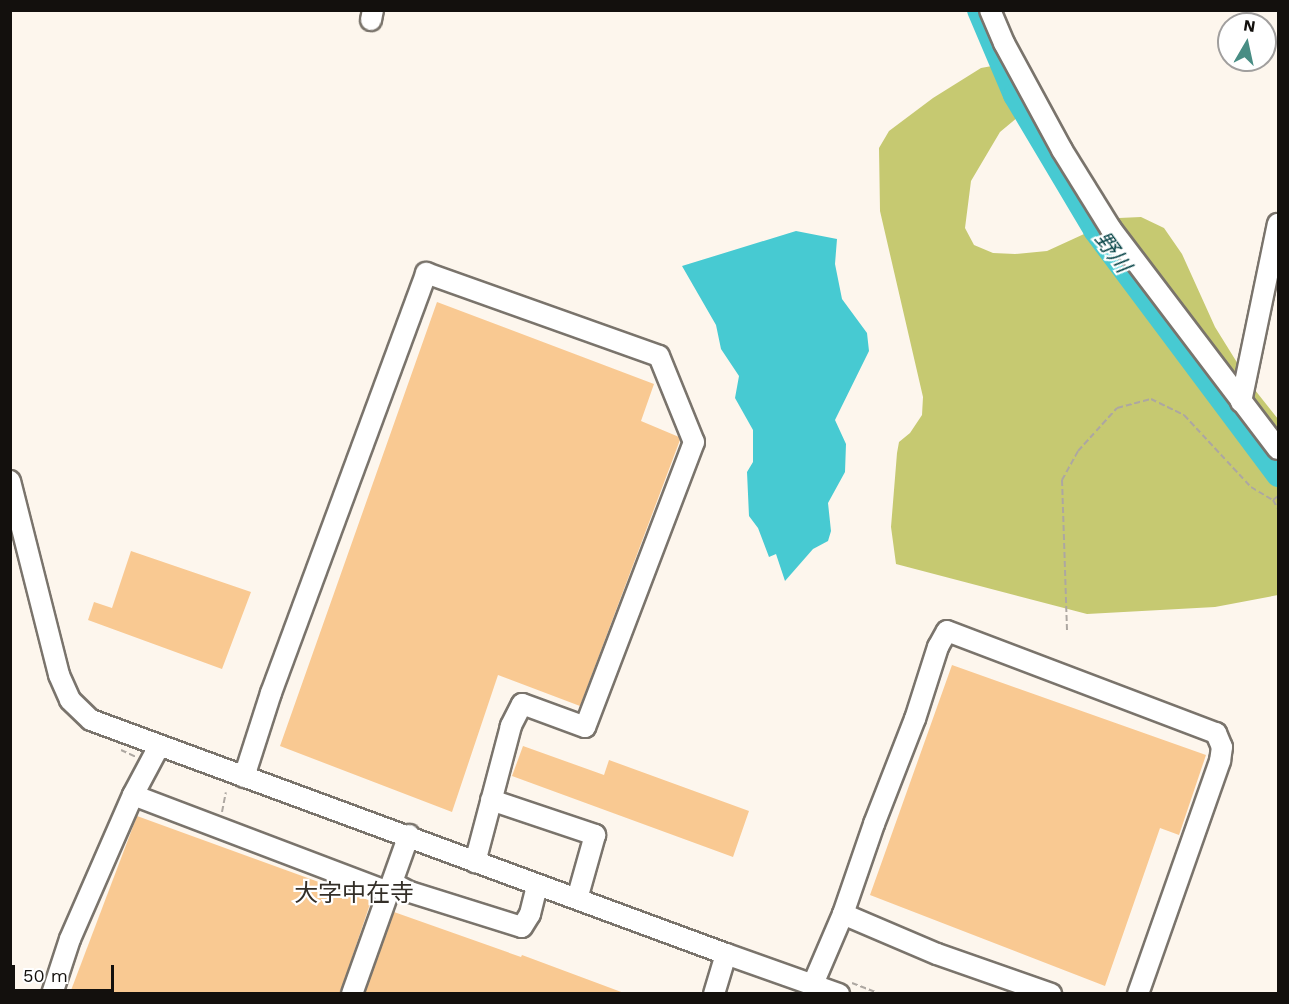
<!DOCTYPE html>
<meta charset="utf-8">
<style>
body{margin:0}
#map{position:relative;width:1289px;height:1004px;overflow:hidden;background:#fdf6ed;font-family:"Work Sans","Noto Sans JP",sans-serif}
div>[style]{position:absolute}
.forest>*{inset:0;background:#c6c971}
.water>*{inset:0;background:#47cad2}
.river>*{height:24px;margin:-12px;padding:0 12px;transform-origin:12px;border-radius:12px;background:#47cad2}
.building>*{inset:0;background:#f9c992}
.path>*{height:2px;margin-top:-1px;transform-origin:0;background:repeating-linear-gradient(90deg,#ada7a1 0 6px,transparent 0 9px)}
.roads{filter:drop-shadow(2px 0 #7a746c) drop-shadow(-2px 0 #7a746c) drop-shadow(0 2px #7a746c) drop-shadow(0 -2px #7a746c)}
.minor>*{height:20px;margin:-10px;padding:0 10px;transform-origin:10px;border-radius:10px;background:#fff}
span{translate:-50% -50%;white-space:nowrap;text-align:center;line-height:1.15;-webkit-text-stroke:4.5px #fff;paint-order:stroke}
.water-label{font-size:22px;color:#044245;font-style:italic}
.quarter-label{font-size:24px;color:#342f28}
.frame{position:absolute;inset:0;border:12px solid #13100d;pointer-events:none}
.north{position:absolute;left:1217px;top:12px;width:60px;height:60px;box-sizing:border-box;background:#fff;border:2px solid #a19f9e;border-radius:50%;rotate:9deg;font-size:16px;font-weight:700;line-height:24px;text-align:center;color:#13100d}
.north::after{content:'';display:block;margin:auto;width:21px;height:27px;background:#488d84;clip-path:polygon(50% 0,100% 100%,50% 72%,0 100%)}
.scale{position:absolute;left:12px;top:965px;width:102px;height:27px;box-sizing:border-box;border:3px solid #13100d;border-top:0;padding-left:8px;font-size:18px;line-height:21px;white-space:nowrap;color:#13100d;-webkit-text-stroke:4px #fff;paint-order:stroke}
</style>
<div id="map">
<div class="forest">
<div style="clip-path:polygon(1014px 62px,1031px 106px,1000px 132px,971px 181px,965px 228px,974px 245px,993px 253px,1015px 254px,1047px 251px,1119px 218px,1141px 217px,1164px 228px,1182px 254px,1215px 327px,1251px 385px,1278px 419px,1278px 595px,1215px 607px,1087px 614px,896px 564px,891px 527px,897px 453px,899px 442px,910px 433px,922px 415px,923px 397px,880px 211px,879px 148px,889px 131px,933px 98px,981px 68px)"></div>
</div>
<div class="water">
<div style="clip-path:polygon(796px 231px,837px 239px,835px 264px,842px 299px,867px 333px,869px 351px,835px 420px,846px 444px,845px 472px,828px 503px,831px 531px,828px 541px,813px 549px,785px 581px,776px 554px,769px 557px,758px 528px,749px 516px,747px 472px,753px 462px,753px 430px,735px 398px,739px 376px,721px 349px,716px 325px,682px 266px)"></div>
</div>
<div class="river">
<div style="left:979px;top:10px;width:92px;rotate:67deg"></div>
<div style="left:1015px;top:95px;width:157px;rotate:59.3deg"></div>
<div style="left:1095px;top:230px;width:306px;rotate:53.2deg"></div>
</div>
<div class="building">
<div style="clip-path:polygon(437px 302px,654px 384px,641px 421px,679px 437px,680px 440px,580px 706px,498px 675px,452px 812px,280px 746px)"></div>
<div style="clip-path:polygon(131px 551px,251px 592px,222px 669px,88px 620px,94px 602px,112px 608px)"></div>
<div style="clip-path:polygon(952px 665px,1206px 755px,1179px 835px,1160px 828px,1105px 986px,870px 895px)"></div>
<div style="clip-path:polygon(523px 746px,604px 775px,609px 760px,749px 811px,733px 857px,512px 776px)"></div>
<div style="clip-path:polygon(137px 816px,371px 901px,340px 993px,70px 993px)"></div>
<div style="clip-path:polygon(394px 912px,521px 957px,522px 955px,624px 993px,365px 993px)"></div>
</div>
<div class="path">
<div style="left:1273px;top:500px;width:6px;rotate:-39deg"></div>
<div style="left:1067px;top:630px;width:150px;rotate:-91.9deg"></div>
<div style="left:1062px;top:480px;width:33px;rotate:-61deg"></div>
<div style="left:1078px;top:451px;width:58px;rotate:-47.8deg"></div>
<div style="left:1117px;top:408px;width:35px;rotate:-15deg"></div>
<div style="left:1151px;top:399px;width:37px;rotate:26deg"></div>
<div style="left:1184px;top:415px;width:98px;rotate:47.1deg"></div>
<div style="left:1251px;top:487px;width:26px;rotate:31deg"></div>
<div style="left:1273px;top:500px;width:10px;rotate:61deg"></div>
<div style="left:121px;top:750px;width:17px;rotate:25deg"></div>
<div style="left:222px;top:812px;width:20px;rotate:-79deg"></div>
<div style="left:852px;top:983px;width:30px;rotate:21deg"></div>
</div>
<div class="roads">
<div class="minor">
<div style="left:990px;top:10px;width:36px;rotate:67deg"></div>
<div style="left:1004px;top:43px;width:122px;rotate:61.5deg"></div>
<div style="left:1062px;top:150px;width:93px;rotate:58.2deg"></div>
<div style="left:1111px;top:229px;width:276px;rotate:52.8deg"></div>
<div style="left:371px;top:20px;width:10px;rotate:-79deg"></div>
<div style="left:1241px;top:402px;width:182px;rotate:-78.3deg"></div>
<div style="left:10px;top:481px;width:200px;rotate:75.8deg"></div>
<div style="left:59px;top:675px;width:27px;rotate:66deg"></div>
<div style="left:70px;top:700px;width:29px;rotate:44deg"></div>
<div style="left:91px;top:720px;width:677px;rotate:20.23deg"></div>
<div style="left:726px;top:954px;width:120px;rotate:19.5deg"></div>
<div style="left:244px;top:777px;width:88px;rotate:-72.2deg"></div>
<div style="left:271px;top:693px;width:448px;rotate:-69.7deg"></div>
<div style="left:426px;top:273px;width:247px;rotate:19.6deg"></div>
<div style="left:659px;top:356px;width:93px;rotate:67.9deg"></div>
<div style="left:694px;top:442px;width:305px;rotate:110.9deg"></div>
<div style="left:585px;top:727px;width:67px;rotate:-159.9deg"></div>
<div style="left:522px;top:704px;width:25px;rotate:117deg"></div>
<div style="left:511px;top:726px;width:141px;rotate:104.8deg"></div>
<div style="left:133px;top:795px;width:274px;rotate:20.8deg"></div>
<div style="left:491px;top:800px;width:110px;rotate:18.6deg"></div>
<div style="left:595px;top:835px;width:66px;rotate:105.7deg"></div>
<div style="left:392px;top:883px;width:20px;rotate:27deg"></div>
<div style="left:410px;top:892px;width:117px;rotate:17.4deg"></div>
<div style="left:522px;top:927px;width:15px;rotate:-58deg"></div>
<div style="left:530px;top:914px;width:30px;rotate:-76deg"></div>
<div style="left:843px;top:914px;width:102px;rotate:23.1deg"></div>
<div style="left:937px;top:954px;width:121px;rotate:19.3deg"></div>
<div style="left:813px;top:984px;width:76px;rotate:-66.8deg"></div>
<div style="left:843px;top:914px;width:95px;rotate:-71deg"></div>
<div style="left:874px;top:824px;width:113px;rotate:-68.7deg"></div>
<div style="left:915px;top:719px;width:76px;rotate:-72.3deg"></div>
<div style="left:938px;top:647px;width:18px;rotate:-61deg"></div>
<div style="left:947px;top:631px;width:288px;rotate:20.8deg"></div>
<div style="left:1216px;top:733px;width:15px;rotate:67deg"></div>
<div style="left:1222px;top:747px;width:14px;rotate:98deg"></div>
<div style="left:1220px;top:761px;width:247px;rotate:109.4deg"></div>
<div style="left:52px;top:994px;width:58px;rotate:-71.9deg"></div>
<div style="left:70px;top:939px;width:157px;rotate:-66.4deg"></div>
<div style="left:133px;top:795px;width:55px;rotate:-62deg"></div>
<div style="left:352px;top:994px;width:169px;rotate:-70.3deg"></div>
<div style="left:714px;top:994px;width:42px;rotate:-73.3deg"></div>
</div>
</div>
<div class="water-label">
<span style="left:1113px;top:252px;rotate:54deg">野川</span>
</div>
<div class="quarter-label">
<span style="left:354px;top:894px">大字中在寺</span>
</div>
<div class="frame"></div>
<div class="north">N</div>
<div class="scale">50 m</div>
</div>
